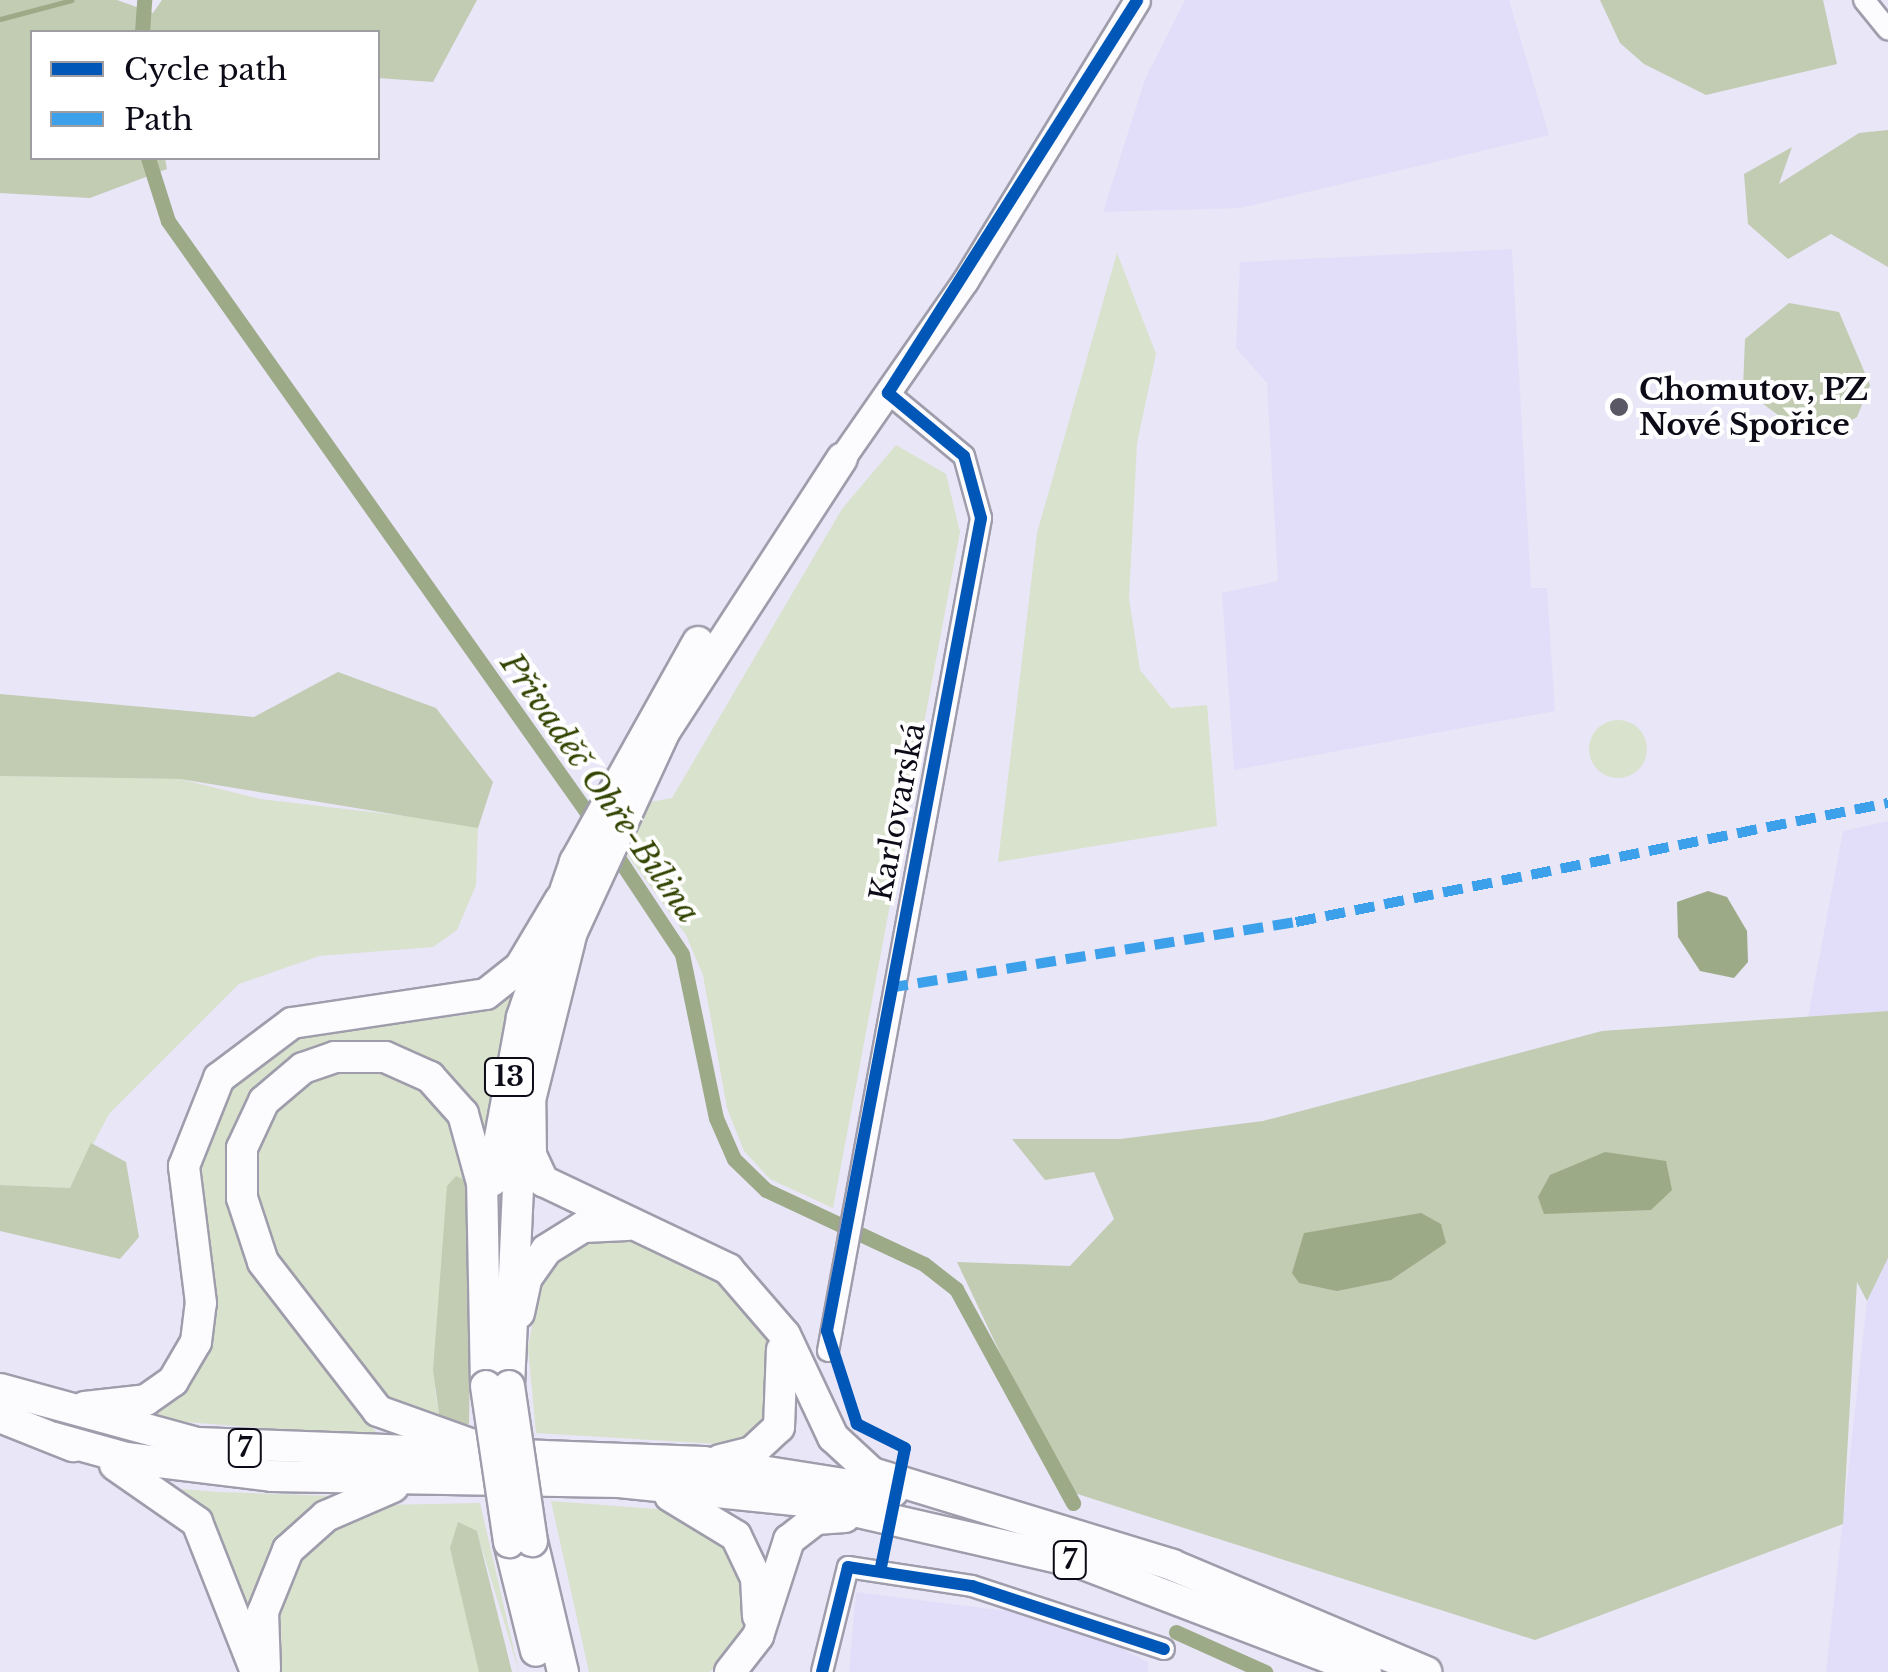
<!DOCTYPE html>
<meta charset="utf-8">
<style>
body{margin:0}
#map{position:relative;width:1888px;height:1672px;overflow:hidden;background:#e9e6f7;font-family:"Libre Baskerville",serif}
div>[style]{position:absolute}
.built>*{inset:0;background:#e2def9}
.green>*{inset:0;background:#d8e2cc}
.round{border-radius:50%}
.forest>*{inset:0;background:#c1ccb3}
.water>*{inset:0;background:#9caa87}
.stream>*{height:5px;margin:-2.5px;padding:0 2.5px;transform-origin:2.5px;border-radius:2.5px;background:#9caa87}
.canal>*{height:15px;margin:-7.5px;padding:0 7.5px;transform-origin:7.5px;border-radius:7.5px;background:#9caa87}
.roads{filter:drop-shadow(2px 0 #9f9dab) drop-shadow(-2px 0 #9f9dab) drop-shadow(0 2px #9f9dab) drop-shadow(0 -2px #9f9dab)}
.minor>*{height:20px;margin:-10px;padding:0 10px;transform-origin:10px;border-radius:10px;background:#fcfbfe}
.major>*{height:25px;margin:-12.5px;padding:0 12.5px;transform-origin:12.5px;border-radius:12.5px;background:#fcfbfe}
.highway>*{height:30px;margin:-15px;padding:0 15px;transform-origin:15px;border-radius:15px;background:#fcfbfe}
.bridges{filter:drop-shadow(2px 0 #9f9dab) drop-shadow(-2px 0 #9f9dab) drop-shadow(0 2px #9f9dab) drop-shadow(0 -2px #9f9dab)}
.highway-bridge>*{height:30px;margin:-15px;padding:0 15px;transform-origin:15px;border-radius:15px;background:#fcfbfe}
.quiet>*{height:10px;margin-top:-5px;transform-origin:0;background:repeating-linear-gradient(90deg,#3ca1ea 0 20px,transparent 0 30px)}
.cycleway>*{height:12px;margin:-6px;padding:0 6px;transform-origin:6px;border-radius:6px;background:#0057b8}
.dots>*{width:28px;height:28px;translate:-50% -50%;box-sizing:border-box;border:5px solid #fff;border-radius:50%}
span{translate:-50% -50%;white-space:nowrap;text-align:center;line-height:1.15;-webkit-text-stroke:8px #fff;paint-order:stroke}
.shield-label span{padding:2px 8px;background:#fff;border:2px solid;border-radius:8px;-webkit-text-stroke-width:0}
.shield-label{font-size:28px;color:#0d0b17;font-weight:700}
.poi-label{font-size:30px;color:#0d0b17;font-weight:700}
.left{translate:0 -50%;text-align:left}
.street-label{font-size:30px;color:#0d0b17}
.water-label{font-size:32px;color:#324400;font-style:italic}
.legend{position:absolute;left:30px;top:30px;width:350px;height:130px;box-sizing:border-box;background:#fff;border:2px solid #9e9da2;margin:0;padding:12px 18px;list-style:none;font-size:30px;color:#0d0b17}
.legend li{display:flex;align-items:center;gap:20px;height:50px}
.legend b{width:50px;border:2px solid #9e9da2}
</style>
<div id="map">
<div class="built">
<div style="clip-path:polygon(1185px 0,1509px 0,1549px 135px,1240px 208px,1103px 212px,1145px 79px)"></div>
<div style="clip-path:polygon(1512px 249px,1531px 588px,1547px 588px,1555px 711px,1234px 770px,1222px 593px,1278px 581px,1267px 383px,1236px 348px,1240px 262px)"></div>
<div style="clip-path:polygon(1888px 821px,1888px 1011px,1808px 1017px,1843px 831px)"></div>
<div style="clip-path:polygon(1888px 1258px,1888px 1672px,1826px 1672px,1867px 1301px)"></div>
<div style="clip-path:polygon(856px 1592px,1062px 1618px,1148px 1662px,1148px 1672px,849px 1672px)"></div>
</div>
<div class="green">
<div style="clip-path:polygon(1117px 253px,1156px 354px,1137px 443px,1129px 598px,1140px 670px,1171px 708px,1207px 705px,1217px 826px,998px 862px,1037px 533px)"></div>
<div style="clip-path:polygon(896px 445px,946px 474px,960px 532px,833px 1208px,770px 1179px,744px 1151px,727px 1108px,703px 975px,686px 935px,626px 853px,650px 802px,672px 798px,842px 509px)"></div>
<div class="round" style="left:1589px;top:720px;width:58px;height:58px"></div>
<div style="clip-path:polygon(0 776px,180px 779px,260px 799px,457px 822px,478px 828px,476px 885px,457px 930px,433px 947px,319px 956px,239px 984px,109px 1114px,70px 1188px,0 1185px)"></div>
<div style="clip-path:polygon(511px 994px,483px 1141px,449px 1081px,298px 1060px,230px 1206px,277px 1308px,380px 1437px,135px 1418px,181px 1390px,208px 1346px,214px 1314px,196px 1167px,229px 1086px,297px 1034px,466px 1015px)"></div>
<div style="clip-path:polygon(367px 1064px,436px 1095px,470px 1162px,435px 1389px,441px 1428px,383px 1403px,272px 1257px,248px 1181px,262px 1120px,307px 1077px)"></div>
<div style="clip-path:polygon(638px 1235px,699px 1262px,761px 1323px,773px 1359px,766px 1428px,735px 1445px,536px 1433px,528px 1347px,543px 1270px,585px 1238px)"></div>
<div style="clip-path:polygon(182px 1489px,218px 1492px,333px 1496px,296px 1527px,250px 1621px,222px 1543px)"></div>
<div style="clip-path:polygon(551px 1501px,682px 1511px,718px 1533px,741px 1568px,746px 1622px,723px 1663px,709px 1672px,589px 1672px)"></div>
<div style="clip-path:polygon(480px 1503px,519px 1672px,477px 1532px,468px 1613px,479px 1672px,279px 1672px,276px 1614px,307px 1546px,381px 1505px)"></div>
</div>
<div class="forest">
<div style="clip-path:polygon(0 0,117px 0,153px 13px,162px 0,477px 0,433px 82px,378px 78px,378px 32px,32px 32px,32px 158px,165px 158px,167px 169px,90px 198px,0 193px)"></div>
<div style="clip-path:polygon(1600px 0,1823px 0,1837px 64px,1706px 95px,1644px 64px,1620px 43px)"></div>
<div style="clip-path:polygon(1888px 130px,1888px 267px,1831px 234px,1788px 259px,1748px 224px,1744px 174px,1792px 147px,1779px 184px,1859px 133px)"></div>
<div style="clip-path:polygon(1789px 303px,1839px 312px,1870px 385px,1857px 417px,1830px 433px,1786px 421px,1743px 389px,1745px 339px)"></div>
<div style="clip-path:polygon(338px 672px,436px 708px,493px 782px,478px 828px,180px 779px,0 776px,0 694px,254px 717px)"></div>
<div style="clip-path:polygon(1888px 1011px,1888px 1258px,1867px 1301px,1857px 1282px,1843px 1524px,1535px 1640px,1065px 1490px,957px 1262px,1070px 1266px,1114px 1219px,1094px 1172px,1045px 1180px,1012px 1139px,1120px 1139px,1263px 1121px,1602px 1031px)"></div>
<div style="clip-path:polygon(91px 1143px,126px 1162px,139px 1237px,120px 1259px,0 1231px,0 1185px,70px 1188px)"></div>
<div style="clip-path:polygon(456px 1176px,473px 1184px,469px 1424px,441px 1428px,433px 1370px,447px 1186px)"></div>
<div style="clip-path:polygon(458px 1522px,477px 1531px,512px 1672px,479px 1672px,450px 1548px)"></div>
</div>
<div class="water">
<div style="clip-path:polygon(1708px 891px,1727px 897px,1747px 931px,1748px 962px,1734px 978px,1700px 971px,1678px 937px,1677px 902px)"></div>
<div style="clip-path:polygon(1605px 1152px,1666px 1161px,1672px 1190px,1651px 1210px,1544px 1214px,1538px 1197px,1550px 1175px)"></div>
<div style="clip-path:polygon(1421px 1213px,1441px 1224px,1446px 1243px,1391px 1280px,1337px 1291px,1299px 1283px,1292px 1273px,1304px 1233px)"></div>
</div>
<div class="stream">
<div style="left:0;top:19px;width:74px;rotate:-14.8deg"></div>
</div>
<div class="canal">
<div style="left:142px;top:32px;width:32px;rotate:-86deg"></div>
<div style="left:148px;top:158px;width:66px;rotate:72.4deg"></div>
<div style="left:168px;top:221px;width:744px;rotate:54.69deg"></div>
<div style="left:611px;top:847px;width:128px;rotate:56.4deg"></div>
<div style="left:682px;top:954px;width:167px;rotate:78.3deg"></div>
<div style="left:716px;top:1118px;width:45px;rotate:66.3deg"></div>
<div style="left:734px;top:1159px;width:45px;rotate:44.1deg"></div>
<div style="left:766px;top:1190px;width:174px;rotate:25.1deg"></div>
<div style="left:924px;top:1264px;width:41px;rotate:38deg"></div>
<div style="left:956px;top:1289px;width:244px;rotate:61.3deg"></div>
<div style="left:1176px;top:1632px;width:98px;rotate:24.2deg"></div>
</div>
<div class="roads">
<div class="minor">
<div style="left:1864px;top:0;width:38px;rotate:51deg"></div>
<div style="left:828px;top:1351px;width:847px;rotate:-79.59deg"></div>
<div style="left:981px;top:518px;width:64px;rotate:-105.3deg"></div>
<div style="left:964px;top:456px;width:99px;rotate:-140.3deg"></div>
<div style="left:822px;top:1672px;width:108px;rotate:-76.1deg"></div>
<div style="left:848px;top:1567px;width:125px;rotate:8.7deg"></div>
<div style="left:972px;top:1586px;width:202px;rotate:18.2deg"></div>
</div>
<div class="major">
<div style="left:842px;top:458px;width:216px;rotate:-55.2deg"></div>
<div style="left:965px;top:281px;width:329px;rotate:-58.5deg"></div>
</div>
<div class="highway">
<div style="left:530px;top:1083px;width:72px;rotate:89.2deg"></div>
<div style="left:531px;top:1155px;width:29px;rotate:65deg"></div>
<div style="left:543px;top:1181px;width:205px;rotate:25.4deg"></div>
<div style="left:728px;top:1269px;width:87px;rotate:49.2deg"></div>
<div style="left:785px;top:1335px;width:113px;rotate:64.8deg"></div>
<div style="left:833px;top:1437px;width:53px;rotate:42.7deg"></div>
<div style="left:872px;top:1473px;width:314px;rotate:17deg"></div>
<div style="left:1172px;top:1565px;width:276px;rotate:22.8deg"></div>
<div style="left:492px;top:1181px;width:167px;rotate:-79.6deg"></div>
<div style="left:522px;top:1017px;width:164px;rotate:-71.1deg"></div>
<div style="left:575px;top:862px;width:252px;rotate:-60.8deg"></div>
<div style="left:519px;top:1313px;width:35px;rotate:-78deg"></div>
<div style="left:526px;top:1279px;width:35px;rotate:-55deg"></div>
<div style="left:546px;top:1250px;width:44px;rotate:-31.9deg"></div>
<div style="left:583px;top:1227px;width:45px;rotate:-2.5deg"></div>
<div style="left:486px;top:1386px;width:203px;rotate:-91.1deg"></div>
<div style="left:482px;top:1183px;width:72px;rotate:-105.4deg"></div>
<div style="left:463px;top:1114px;width:50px;rotate:-131.7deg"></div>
<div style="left:430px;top:1077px;width:49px;rotate:-156deg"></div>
<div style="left:385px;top:1057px;width:50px;rotate:180deg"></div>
<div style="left:335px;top:1057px;width:34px;rotate:161deg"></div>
<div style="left:303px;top:1068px;width:51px;rotate:139.8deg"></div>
<div style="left:264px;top:1101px;width:52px;rotate:115.1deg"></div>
<div style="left:242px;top:1148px;width:50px;rotate:90deg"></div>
<div style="left:242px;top:1198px;width:67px;rotate:71.8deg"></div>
<div style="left:263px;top:1262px;width:188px;rotate:52.3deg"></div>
<div style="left:378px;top:1411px;width:119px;rotate:19.7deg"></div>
<div style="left:509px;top:1386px;width:246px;rotate:-87.4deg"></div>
<div style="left:520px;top:1140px;width:214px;rotate:-76deg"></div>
<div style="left:572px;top:932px;width:221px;rotate:-65.2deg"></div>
<div style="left:665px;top:731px;width:325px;rotate:-57deg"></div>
<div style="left:0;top:1389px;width:205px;rotate:15.3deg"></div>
<div style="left:198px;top:1443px;width:506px;rotate:2.15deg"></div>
<div style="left:704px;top:1462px;width:191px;rotate:9deg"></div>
<div style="left:85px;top:1407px;width:61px;rotate:-6.5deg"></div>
<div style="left:146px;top:1400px;width:33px;rotate:-35deg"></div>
<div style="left:173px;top:1381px;width:45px;rotate:-59.5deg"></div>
<div style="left:196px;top:1342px;width:39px;rotate:-83deg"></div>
<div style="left:201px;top:1303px;width:138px;rotate:-97.1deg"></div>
<div style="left:184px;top:1166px;width:95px;rotate:-68.3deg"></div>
<div style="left:219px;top:1078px;width:91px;rotate:-37deg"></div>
<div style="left:292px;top:1023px;width:196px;rotate:-8.5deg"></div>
<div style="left:486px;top:994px;width:43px;rotate:-38.5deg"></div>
<div style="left:520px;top:967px;width:78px;rotate:-59.2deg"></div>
<div style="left:0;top:1417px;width:79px;rotate:21.7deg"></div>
<div style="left:54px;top:1438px;width:75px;rotate:15.5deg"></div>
<div style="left:126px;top:1458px;width:147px;rotate:7deg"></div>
<div style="left:272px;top:1476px;width:347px;rotate:1deg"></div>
<div style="left:619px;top:1482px;width:196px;rotate:5.9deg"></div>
<div style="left:814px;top:1502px;width:274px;rotate:12.9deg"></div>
<div style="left:1081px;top:1563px;width:305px;rotate:20.9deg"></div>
<div style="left:720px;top:1460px;width:33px;rotate:-14deg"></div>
<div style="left:752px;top:1452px;width:37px;rotate:-43deg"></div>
<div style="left:779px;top:1427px;width:77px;rotate:-87.8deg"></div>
<div style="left:115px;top:1465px;width:100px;rotate:34.8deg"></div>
<div style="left:197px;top:1522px;width:161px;rotate:68.5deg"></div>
<div style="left:670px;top:1496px;width:77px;rotate:31.2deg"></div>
<div style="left:736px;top:1536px;width:47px;rotate:64.5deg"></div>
<div style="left:756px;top:1578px;width:38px;rotate:87deg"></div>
<div style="left:532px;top:1541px;width:135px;rotate:76.7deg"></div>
<div style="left:509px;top:1542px;width:112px;rotate:76.1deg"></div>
<div style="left:265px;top:1669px;width:57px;rotate:-92deg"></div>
<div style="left:263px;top:1612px;width:67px;rotate:-68deg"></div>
<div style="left:288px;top:1550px;width:51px;rotate:-41.8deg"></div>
<div style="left:326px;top:1516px;width:73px;rotate:-23.4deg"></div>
<div style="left:730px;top:1672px;width:46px;rotate:-52.1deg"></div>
<div style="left:758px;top:1636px;width:101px;rotate:-72.1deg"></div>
<div style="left:789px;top:1540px;width:34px;rotate:-38deg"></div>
<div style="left:816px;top:1519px;width:29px;rotate:-4deg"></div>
</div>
</div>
<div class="bridges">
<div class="highway-bridge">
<div style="left:486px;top:1386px;width:158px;rotate:81.6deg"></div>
<div style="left:509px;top:1386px;width:157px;rotate:81.6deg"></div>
</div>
</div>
<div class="quiet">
<div style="left:888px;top:988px;width:413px;rotate:-9.2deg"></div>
<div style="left:1296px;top:922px;width:604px;rotate:-11.37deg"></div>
</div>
<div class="cycleway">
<div style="left:881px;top:1567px;width:121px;rotate:-78.6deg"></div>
<div style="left:905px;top:1448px;width:54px;rotate:-153.4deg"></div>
<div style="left:857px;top:1424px;width:98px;rotate:-107.9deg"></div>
<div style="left:827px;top:1331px;width:827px;rotate:-79.27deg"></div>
<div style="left:981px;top:518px;width:64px;rotate:-105.3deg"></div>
<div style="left:964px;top:456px;width:99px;rotate:-140.3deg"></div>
<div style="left:888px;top:393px;width:465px;rotate:-57.6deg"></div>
<div style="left:822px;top:1672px;width:108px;rotate:-76.1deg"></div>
<div style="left:848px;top:1567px;width:125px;rotate:8.7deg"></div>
<div style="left:972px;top:1586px;width:202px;rotate:18.2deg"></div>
</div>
<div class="dots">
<div style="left:1619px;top:407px;background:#5a5865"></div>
</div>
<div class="shield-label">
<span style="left:509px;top:1077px">13</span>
<span style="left:245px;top:1448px">7</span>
<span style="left:1070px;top:1560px">7</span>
</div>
<div class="poi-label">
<span class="left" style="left:1639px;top:407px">Chomutov, PZ<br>Nové Spořice</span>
</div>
<div class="street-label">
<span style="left:898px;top:812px;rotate:-79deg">Karlovarská</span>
</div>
<div class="water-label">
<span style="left:600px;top:788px;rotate:55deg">Přivaděč Ohře-Bílina</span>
</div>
<ul class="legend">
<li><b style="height:12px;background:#0057b8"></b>Cycle path</li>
<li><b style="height:12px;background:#3ca1ea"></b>Path</li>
</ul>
</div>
